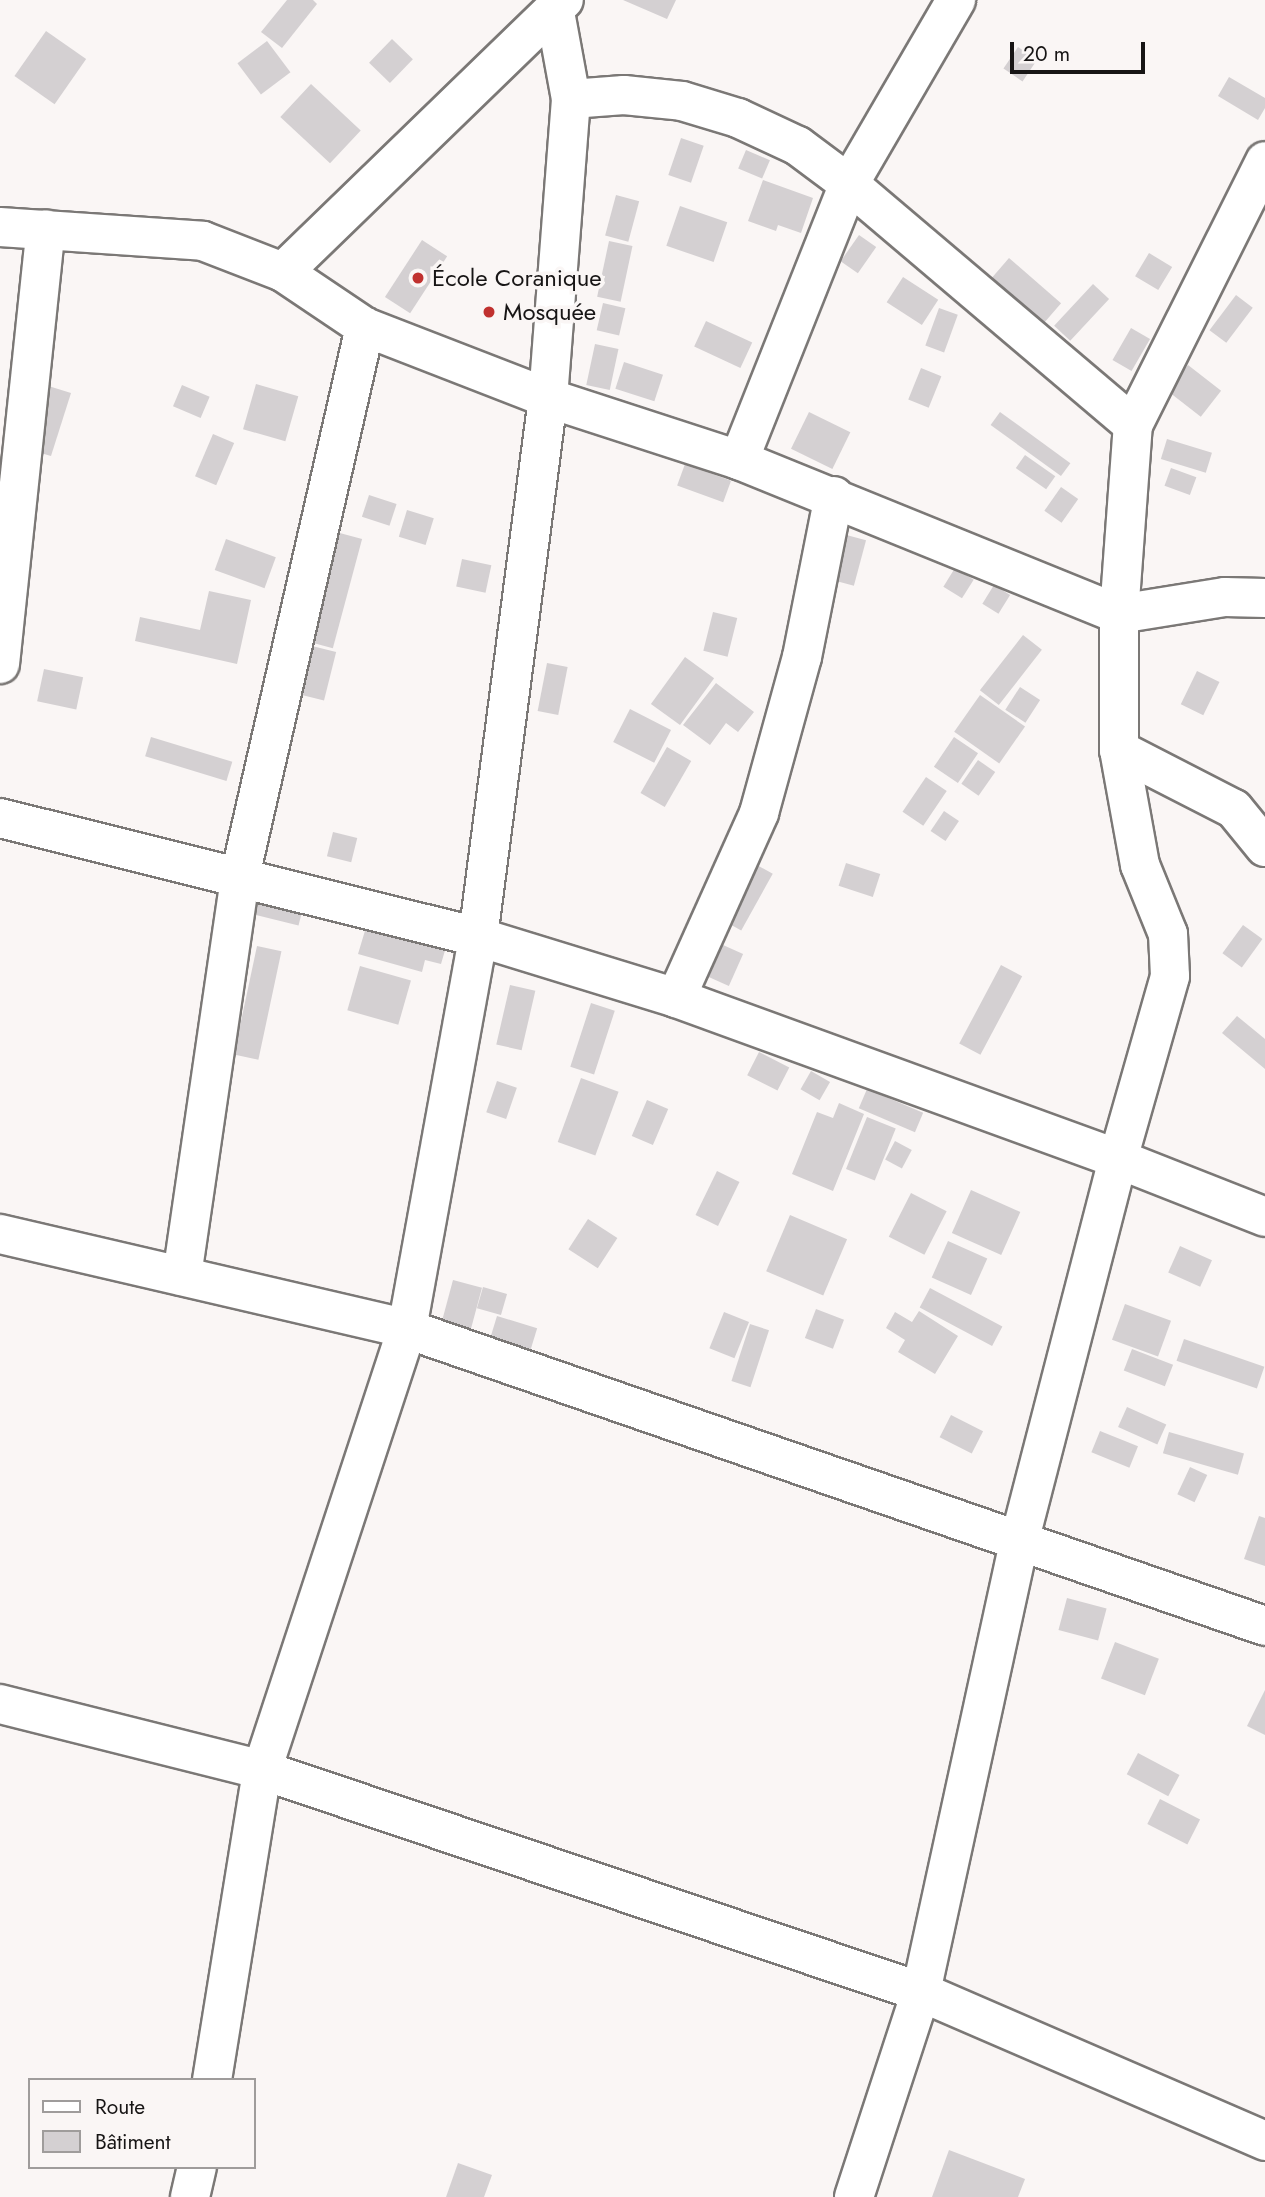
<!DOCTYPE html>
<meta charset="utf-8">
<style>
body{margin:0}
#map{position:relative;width:1265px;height:2197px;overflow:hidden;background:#faf6f5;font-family:Jost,sans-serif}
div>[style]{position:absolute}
.building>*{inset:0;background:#d4d0d2;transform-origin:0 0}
.roads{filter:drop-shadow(2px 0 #7b7876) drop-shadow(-2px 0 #7b7876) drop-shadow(0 2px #7b7876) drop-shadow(0 -2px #7b7876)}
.minor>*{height:38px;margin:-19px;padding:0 19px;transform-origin:19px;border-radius:19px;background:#fff}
.dots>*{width:19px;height:19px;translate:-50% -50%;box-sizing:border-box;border:4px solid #faf6f5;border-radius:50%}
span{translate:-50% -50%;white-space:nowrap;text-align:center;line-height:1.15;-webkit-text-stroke:7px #faf6f5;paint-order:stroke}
.poi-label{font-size:24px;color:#171515}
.left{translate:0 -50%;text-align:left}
.legend{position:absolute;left:28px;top:2078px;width:228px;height:91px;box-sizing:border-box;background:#faf6f5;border:2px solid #9f9c9b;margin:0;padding:9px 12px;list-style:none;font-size:21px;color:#171515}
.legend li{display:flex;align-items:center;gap:14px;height:35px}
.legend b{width:35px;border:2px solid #9f9c9b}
.scale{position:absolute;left:1010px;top:42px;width:135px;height:32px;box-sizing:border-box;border:4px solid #171515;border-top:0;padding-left:9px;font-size:21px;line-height:24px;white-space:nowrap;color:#171515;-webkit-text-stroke:5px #faf6f5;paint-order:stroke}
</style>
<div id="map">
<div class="building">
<div style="clip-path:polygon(287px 0,313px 0,317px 4px,282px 48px,261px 32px)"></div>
<div style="clip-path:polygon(623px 0,676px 0,667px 19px)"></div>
<div style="left:46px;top:31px;width:49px;height:55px;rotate:35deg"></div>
<div style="left:392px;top:39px;width:29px;height:33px;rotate:44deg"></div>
<div style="left:267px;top:41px;width:39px;height:37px;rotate:53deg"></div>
<div style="left:1018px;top:47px;width:23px;height:26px;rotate:34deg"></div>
<div style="clip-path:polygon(1229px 77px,1265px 98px,1265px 108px,1258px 120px,1218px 96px)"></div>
<div style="left:311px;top:84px;width:68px;height:45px;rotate:43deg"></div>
<div style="left:681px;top:138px;width:24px;height:39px;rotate:19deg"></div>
<div style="left:746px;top:150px;width:26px;height:20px;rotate:23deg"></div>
<div style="clip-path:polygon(763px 180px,813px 198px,801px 233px,778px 225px,776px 231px,748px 221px)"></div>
<div style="left:616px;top:195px;width:24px;height:42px;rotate:15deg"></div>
<div style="left:680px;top:206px;width:50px;height:42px;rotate:19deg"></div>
<div style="left:859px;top:235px;width:21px;height:32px;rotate:35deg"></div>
<div style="left:422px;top:240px;width:30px;height:68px;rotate:33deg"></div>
<div style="left:609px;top:241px;width:24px;height:57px;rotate:12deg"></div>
<div style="left:1149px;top:253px;width:27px;height:27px;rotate:31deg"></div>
<div style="left:1009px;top:258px;width:69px;height:30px;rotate:41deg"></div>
<div style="left:903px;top:277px;width:42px;height:30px;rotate:33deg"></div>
<div style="left:1093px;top:284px;width:22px;height:57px;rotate:43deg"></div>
<div style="left:1236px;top:295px;width:21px;height:44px;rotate:37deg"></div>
<div style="left:603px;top:303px;width:23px;height:28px;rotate:13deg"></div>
<div style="left:939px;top:308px;width:20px;height:40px;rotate:20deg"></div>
<div style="left:706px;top:321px;width:51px;height:28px;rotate:25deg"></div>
<div style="left:1131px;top:328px;width:22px;height:37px;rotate:30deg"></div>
<div style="left:595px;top:344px;width:24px;height:42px;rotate:12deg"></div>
<div style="left:624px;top:362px;width:41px;height:28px;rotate:18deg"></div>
<div style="left:1188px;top:365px;width:42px;height:33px;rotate:38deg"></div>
<div style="left:921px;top:368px;width:22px;height:34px;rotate:22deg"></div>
<div style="clip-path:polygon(42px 384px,71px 393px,51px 456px,27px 449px)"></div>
<div style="left:256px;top:384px;width:44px;height:47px;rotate:16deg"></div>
<div style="left:182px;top:385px;width:30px;height:23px;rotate:23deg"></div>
<div style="left:809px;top:412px;width:46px;height:41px;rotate:26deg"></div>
<div style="left:1000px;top:412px;width:87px;height:16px;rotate:36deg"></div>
<div style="left:213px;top:434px;width:23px;height:46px;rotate:23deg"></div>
<div style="left:1167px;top:439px;width:47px;height:21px;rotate:17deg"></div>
<div style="left:1025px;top:455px;width:37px;height:16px;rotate:35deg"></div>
<div style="left:685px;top:464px;width:49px;height:23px;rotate:20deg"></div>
<div style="left:1171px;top:468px;width:27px;height:19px;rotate:20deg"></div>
<div style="left:1061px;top:487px;width:21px;height:29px;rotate:35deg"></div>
<div style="left:369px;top:495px;width:29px;height:23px;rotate:18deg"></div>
<div style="left:407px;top:510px;width:28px;height:28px;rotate:17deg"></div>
<div style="left:336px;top:532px;width:27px;height:113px;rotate:15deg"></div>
<div style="left:839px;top:533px;width:28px;height:47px;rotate:15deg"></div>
<div style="left:226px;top:539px;width:53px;height:33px;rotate:20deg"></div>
<div style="left:462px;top:559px;width:30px;height:28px;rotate:12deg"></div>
<div style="left:955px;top:568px;width:22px;height:22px;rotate:32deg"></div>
<div style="left:994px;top:585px;width:19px;height:22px;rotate:32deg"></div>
<div style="clip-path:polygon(209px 591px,251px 600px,237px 664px,135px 641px,140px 617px,200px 630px)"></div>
<div style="left:713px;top:612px;width:25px;height:40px;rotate:14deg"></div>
<div style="left:1023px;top:635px;width:24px;height:70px;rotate:38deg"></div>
<div style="left:308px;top:645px;width:29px;height:50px;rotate:14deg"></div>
<div style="left:685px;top:657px;width:36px;height:58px;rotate:36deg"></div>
<div style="left:547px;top:663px;width:21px;height:49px;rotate:11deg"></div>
<div style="left:44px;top:669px;width:40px;height:33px;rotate:12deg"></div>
<div style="left:1197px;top:671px;width:25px;height:37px;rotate:26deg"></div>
<div style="clip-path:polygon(716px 683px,754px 712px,738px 732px,726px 723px,710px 745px,683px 725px)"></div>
<div style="left:1020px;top:687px;width:24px;height:27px;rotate:33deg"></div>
<div style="left:980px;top:695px;width:55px;height:45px;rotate:35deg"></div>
<div style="left:630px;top:709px;width:46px;height:37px;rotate:27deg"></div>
<div style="left:151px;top:737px;width:85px;height:20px;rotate:17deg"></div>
<div style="left:954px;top:737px;width:29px;height:36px;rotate:34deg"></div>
<div style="left:667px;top:747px;width:28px;height:53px;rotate:30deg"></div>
<div style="left:978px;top:760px;width:21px;height:29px;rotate:35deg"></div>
<div style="left:926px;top:777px;width:25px;height:42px;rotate:34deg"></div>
<div style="left:944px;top:811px;width:18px;height:24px;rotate:34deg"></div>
<div style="left:333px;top:832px;width:25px;height:25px;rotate:14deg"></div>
<div style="left:846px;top:863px;width:36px;height:24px;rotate:18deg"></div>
<div style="left:757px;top:865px;width:18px;height:65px;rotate:29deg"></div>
<div style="left:258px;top:898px;width:46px;height:17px;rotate:14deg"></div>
<div style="clip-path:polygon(367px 924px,446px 947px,441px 964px,425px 960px,422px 972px,358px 954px)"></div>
<div style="left:1243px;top:925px;width:24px;height:35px;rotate:36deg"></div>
<div style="left:723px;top:945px;width:22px;height:35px;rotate:24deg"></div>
<div style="left:257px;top:946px;width:25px;height:111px;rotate:12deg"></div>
<div style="left:1001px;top:965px;width:24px;height:89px;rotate:28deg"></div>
<div style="left:360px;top:966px;width:53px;height:46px;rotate:16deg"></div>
<div style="left:510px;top:985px;width:26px;height:61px;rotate:13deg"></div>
<div style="left:591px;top:1003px;width:25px;height:67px;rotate:18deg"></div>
<div style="clip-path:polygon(1237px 1016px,1265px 1039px,1265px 1069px,1222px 1033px)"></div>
<div style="left:759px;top:1052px;width:34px;height:26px;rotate:27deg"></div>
<div style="left:811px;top:1071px;width:22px;height:21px;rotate:30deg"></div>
<div style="left:581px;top:1078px;width:40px;height:68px;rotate:20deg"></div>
<div style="left:497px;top:1081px;width:21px;height:33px;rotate:19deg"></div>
<div style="left:867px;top:1089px;width:61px;height:21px;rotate:23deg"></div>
<div style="left:647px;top:1100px;width:23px;height:39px;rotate:23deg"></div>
<div style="clip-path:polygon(839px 1103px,864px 1114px,833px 1191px,792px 1174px,817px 1112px,833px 1118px)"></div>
<div style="left:867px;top:1117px;width:31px;height:56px;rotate:22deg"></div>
<div style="left:895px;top:1141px;width:19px;height:21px;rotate:28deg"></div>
<div style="left:717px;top:1171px;width:25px;height:49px;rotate:26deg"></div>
<div style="left:971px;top:1190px;width:54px;height:47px;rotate:24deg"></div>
<div style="left:911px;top:1193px;width:40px;height:49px;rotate:27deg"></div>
<div style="left:790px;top:1215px;width:62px;height:61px;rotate:23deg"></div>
<div style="left:588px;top:1219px;width:35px;height:36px;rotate:33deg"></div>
<div style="left:948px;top:1241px;width:43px;height:40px;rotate:24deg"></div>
<div style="left:1180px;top:1246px;width:35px;height:29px;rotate:24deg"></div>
<div style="left:453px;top:1280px;width:30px;height:43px;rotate:15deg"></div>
<div style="left:483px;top:1287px;width:25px;height:22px;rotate:16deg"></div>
<div style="left:930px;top:1288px;width:82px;height:22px;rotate:28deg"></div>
<div style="left:1125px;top:1304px;width:49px;height:38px;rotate:20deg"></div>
<div style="left:816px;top:1309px;width:30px;height:31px;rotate:21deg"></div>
<div style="clip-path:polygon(919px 1311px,958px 1336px,935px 1374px,898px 1352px,905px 1340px,886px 1328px,895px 1312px,912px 1322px)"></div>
<div style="left:724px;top:1312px;width:27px;height:39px;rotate:22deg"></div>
<div style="left:497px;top:1316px;width:42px;height:22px;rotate:17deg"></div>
<div style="left:750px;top:1324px;width:20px;height:60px;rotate:18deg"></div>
<div style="left:1184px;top:1339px;width:85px;height:23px;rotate:19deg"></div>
<div style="left:1132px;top:1349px;width:44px;height:23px;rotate:21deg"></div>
<div style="left:1127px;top:1407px;width:43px;height:22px;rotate:24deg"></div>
<div style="left:951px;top:1415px;width:36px;height:25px;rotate:27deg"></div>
<div style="left:1100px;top:1431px;width:41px;height:23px;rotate:22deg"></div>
<div style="left:1169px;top:1432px;width:78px;height:22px;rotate:16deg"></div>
<div style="left:1190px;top:1467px;width:19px;height:30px;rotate:25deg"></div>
<div style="clip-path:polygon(1259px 1516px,1265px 1518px,1265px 1566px,1244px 1559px)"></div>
<div style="left:1067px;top:1598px;width:41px;height:33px;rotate:15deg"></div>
<div style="left:1115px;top:1642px;width:47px;height:39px;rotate:21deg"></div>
<div style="clip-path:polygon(1265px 1690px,1265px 1735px,1247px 1726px)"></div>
<div style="left:1138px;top:1753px;width:47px;height:24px;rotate:28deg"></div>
<div style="left:1160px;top:1799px;width:45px;height:28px;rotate:27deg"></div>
<div style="clip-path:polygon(949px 2150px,1025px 2179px,1018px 2197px,932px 2197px)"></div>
<div style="clip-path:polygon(458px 2163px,492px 2175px,484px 2197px,446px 2197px)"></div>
</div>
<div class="roads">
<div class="minor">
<div style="left:571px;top:99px;width:53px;rotate:-4.3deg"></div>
<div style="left:624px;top:95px;width:58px;rotate:5.9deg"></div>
<div style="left:682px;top:101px;width:59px;rotate:16.9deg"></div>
<div style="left:738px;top:118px;width:66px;rotate:25deg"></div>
<div style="left:798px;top:146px;width:64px;rotate:36.7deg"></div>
<div style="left:849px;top:184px;width:372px;rotate:40.3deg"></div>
<div style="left:0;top:227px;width:203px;rotate:3.9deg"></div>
<div style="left:203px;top:241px;width:86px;rotate:21.2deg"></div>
<div style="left:283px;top:272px;width:99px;rotate:33.9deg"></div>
<div style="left:365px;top:327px;width:196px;rotate:21.2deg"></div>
<div style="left:548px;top:398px;width:201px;rotate:18deg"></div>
<div style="left:739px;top:460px;width:410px;rotate:22.1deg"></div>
<div style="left:1119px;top:614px;width:107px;rotate:-9.1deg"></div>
<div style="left:1225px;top:597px;width:40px;rotate:1.4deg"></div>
<div style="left:283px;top:272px;width:391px;rotate:-44.1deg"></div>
<div style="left:739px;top:460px;width:297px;rotate:-68.3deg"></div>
<div style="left:849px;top:184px;width:213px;rotate:-59.8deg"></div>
<div style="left:0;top:664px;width:437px;rotate:-84deg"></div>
<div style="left:1119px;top:750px;width:129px;rotate:27.2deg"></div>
<div style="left:1234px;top:809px;width:49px;rotate:50.8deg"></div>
<div style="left:0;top:818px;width:493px;rotate:14deg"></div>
<div style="left:478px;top:937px;width:207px;rotate:17.1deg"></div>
<div style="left:676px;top:998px;width:470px;rotate:20deg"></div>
<div style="left:1118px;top:1159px;width:158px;rotate:21.5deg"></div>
<div style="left:676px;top:998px;width:203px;rotate:-65.8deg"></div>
<div style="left:759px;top:813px;width:162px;rotate:-74.6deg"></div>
<div style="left:802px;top:657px;width:164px;rotate:-78.8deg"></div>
<div style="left:0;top:1234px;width:418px;rotate:13.1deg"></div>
<div style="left:407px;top:1329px;width:908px;rotate:19.09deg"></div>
<div style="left:182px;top:1276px;width:404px;rotate:-81.7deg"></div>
<div style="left:240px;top:876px;width:563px;rotate:-77.17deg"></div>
<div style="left:0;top:1704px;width:270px;rotate:14.1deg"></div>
<div style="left:262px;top:1770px;width:695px;rotate:18.62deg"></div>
<div style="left:921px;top:1992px;width:375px;rotate:23.4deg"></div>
<div style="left:212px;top:2080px;width:314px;rotate:-80.8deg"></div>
<div style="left:262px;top:1770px;width:464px;rotate:-71.8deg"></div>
<div style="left:407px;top:1329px;width:398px;rotate:-79.7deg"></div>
<div style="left:478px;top:937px;width:544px;rotate:-82.6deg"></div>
<div style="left:548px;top:398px;width:300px;rotate:-85.6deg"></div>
<div style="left:571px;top:99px;width:88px;rotate:-100.4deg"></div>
<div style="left:555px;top:12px;width:12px;rotate:-85deg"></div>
<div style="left:190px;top:2197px;width:31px;rotate:-77deg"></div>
<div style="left:854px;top:2197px;width:216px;rotate:-71.9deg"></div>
<div style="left:921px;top:1992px;width:461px;rotate:-77.7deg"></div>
<div style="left:1019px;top:1542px;width:396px;rotate:-75.5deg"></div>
<div style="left:1118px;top:1159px;width:190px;rotate:-74.1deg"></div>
<div style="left:1170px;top:976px;width:42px;rotate:-92.7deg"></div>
<div style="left:1168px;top:934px;width:74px;rotate:-112.1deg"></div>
<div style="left:1140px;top:865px;width:117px;rotate:-100.3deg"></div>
<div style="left:1119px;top:750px;width:136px;rotate:-90deg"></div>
<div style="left:1119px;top:614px;width:190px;rotate:-85.8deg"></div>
<div style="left:1133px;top:425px;width:295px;rotate:-63.4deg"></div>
</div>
</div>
<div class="dots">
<div style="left:418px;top:278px;background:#c0312f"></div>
<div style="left:489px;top:312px;background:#c0312f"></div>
</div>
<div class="poi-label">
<span class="left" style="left:432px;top:278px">École Coranique</span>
<span class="left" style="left:503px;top:312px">Mosquée</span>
</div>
<ul class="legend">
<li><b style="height:9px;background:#fff"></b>Route</li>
<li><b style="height:19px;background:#d4d0d2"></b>Bâtiment</li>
</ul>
<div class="scale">20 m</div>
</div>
